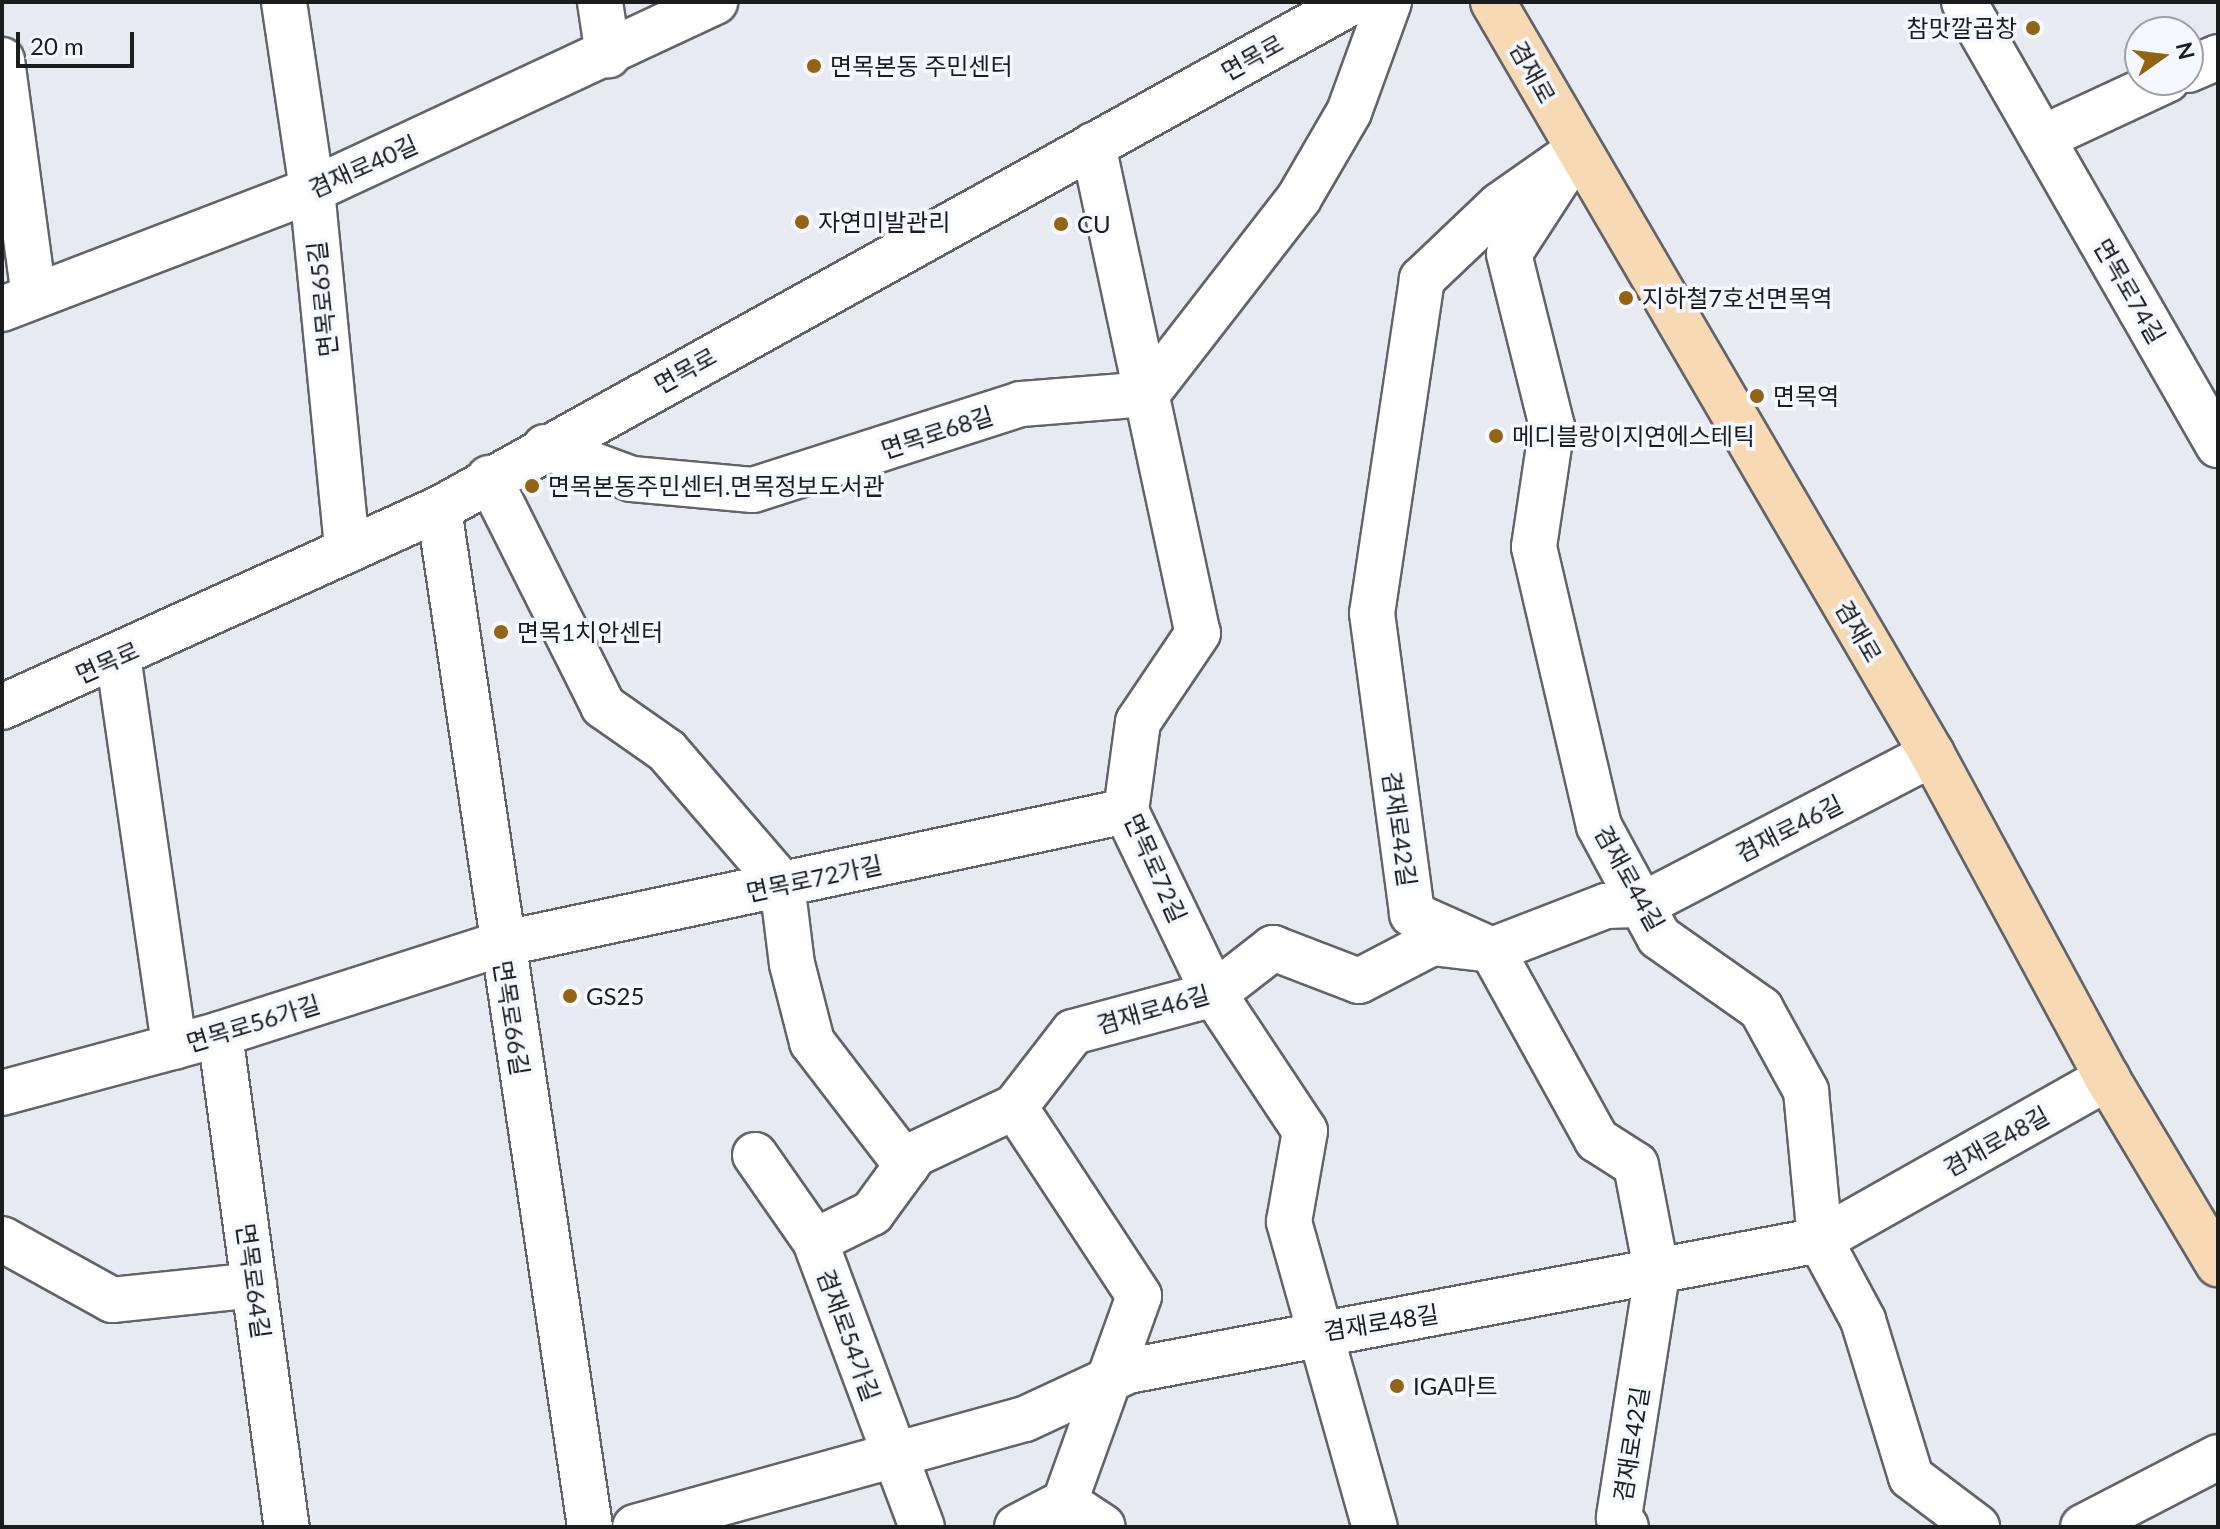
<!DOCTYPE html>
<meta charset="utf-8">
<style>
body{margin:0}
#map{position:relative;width:2220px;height:1529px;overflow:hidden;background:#e8eaf2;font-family:Lato,"Noto Sans KR",sans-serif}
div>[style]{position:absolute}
.roads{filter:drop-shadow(2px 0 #616369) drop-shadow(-2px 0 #616369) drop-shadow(0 2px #616369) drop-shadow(0 -2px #616369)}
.minor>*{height:44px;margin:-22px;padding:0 22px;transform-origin:22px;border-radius:22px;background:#fff}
.major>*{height:44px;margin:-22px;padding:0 22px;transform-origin:22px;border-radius:22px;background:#f7dab3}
.dots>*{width:22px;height:22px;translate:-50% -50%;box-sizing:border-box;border:4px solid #f5f8ff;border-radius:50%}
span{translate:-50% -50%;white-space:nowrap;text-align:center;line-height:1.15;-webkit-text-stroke:7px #f5f8ff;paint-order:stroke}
.poi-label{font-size:24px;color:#1b1c1e}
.right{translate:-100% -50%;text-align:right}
.left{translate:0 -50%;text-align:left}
.street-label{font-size:24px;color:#1b1c1e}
.frame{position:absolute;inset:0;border:4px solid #1b1c1e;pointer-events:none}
.north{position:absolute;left:2124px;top:16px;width:80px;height:80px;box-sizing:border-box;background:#f5f8ff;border:2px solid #9ea0a5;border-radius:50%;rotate:76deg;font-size:22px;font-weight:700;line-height:32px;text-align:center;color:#1b1c1e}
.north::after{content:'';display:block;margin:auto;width:28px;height:36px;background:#936412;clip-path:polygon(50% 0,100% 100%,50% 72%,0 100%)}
.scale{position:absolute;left:16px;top:32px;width:118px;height:36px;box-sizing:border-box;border:4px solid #1b1c1e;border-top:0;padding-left:10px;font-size:24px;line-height:28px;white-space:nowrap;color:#1b1c1e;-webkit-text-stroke:6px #f5f8ff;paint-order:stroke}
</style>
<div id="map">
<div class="roads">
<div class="minor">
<div style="left:284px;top:2px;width:190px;rotate:81.5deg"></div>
<div style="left:312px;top:190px;width:362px;rotate:84.4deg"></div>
<div style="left:600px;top:2px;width:54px;rotate:81.4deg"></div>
<div style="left:1964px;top:2px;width:511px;rotate:60.17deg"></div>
<div style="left:2px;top:60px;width:238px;rotate:82.3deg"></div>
<div style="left:2188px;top:70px;width:33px;rotate:-23deg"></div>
<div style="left:2042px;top:138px;width:138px;rotate:-24.9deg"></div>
<div style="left:1093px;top:145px;width:499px;rotate:77.9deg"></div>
<div style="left:1198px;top:633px;width:107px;rotate:124deg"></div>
<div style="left:1138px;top:722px;width:90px;rotate:97.7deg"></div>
<div style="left:1126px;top:811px;width:203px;rotate:64.3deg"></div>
<div style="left:1214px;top:994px;width:164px;rotate:56.4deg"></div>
<div style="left:1305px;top:1131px;width:92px;rotate:100deg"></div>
<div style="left:1289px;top:1222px;width:317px;rotate:74.3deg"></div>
<div style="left:1577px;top:151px;width:94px;rotate:145deg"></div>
<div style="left:1500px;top:205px;width:108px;rotate:136.5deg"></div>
<div style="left:1422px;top:279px;width:338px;rotate:98.5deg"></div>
<div style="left:1372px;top:613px;width:304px;rotate:82.4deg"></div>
<div style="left:1412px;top:914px;width:88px;rotate:24.2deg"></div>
<div style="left:1492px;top:950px;width:217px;rotate:61.1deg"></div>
<div style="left:1597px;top:1140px;width:46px;rotate:32.7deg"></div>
<div style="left:1636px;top:1165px;width:111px;rotate:79.1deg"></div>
<div style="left:1657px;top:1274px;width:247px;rotate:98.9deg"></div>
<div style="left:1619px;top:1518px;width:11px;rotate:52deg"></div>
<div style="left:1561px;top:174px;width:95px;rotate:123deg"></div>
<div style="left:1509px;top:254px;width:177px;rotate:76deg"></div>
<div style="left:1552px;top:426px;width:122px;rotate:98.5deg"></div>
<div style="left:1534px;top:547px;width:286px;rotate:76.9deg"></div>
<div style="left:1599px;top:826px;width:126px;rotate:61.6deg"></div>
<div style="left:1659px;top:937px;width:125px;rotate:35.2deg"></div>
<div style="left:1761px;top:1009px;width:94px;rotate:61.2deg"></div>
<div style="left:1806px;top:1091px;width:150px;rotate:84.6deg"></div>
<div style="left:1820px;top:1240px;width:91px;rotate:61.7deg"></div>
<div style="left:1863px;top:1320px;width:164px;rotate:73deg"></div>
<div style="left:1911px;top:1477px;width:83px;rotate:37.1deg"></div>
<div style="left:2px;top:309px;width:332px;rotate:-21deg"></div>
<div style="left:312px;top:190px;width:445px;rotate:-25deg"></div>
<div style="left:545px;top:447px;width:93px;rotate:20.2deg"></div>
<div style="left:632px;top:479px;width:121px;rotate:5.2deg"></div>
<div style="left:753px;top:490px;width:281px;rotate:-17.8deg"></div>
<div style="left:1021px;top:404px;width:126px;rotate:-4.5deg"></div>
<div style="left:1147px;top:394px;width:248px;rotate:-52.2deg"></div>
<div style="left:1299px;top:198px;width:99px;rotate:-59.8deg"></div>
<div style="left:1349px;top:112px;width:117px;rotate:-70deg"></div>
<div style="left:489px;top:478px;width:255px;rotate:63.4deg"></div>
<div style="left:603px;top:706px;width:78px;rotate:35.1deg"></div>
<div style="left:667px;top:751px;width:176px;rotate:49.2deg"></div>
<div style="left:782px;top:884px;width:81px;rotate:82.9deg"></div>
<div style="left:792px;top:964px;width:81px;rotate:75.6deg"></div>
<div style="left:812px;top:1042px;width:156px;rotate:52.5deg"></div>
<div style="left:439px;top:509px;width:1029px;rotate:81.56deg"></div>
<div style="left:118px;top:656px;width:395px;rotate:81.8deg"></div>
<div style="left:2px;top:707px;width:480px;rotate:-24.4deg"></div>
<div style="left:439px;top:509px;width:1044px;rotate:-29.04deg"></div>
<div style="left:220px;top:1034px;width:498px;rotate:82.3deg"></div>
<div style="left:2px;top:1093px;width:226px;rotate:-15.1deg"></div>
<div style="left:220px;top:1034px;width:295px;rotate:-17.8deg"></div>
<div style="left:501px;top:944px;width:639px;rotate:-12.01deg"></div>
<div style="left:1015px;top:1107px;width:226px;rotate:56.7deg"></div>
<div style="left:1139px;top:1296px;width:219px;rotate:109.8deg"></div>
<div style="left:755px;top:1155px;width:105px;rotate:55.1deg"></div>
<div style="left:815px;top:1241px;width:305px;rotate:69.5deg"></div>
<div style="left:2px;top:1239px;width:126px;rotate:29deg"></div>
<div style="left:112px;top:1300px;width:143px;rotate:-6deg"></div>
<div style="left:815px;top:1241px;width:64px;rotate:-26.2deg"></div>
<div style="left:872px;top:1213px;width:73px;rotate:-53.9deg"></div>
<div style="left:915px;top:1154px;width:110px;rotate:-25.2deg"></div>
<div style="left:1015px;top:1107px;width:95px;rotate:-52.3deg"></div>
<div style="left:1073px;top:1032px;width:146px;rotate:-15.1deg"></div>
<div style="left:1214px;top:994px;width:75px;rotate:-37.9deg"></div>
<div style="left:1273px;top:948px;width:92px;rotate:21deg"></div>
<div style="left:1359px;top:981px;width:82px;rotate:-27.5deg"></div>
<div style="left:1432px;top:943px;width:60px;rotate:6.7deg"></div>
<div style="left:1492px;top:950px;width:122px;rotate:-21.1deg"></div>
<div style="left:1606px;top:906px;width:36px;rotate:-2deg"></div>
<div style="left:1642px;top:905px;width:327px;rotate:-27.5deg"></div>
<div style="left:635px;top:1527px;width:405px;rotate:-15.5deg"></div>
<div style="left:1025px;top:1419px;width:114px;rotate:-25deg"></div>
<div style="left:1128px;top:1371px;width:704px;rotate:-10.72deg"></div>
<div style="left:1820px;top:1240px;width:330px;rotate:-29.4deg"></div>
<div style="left:1017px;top:1527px;width:54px;rotate:-27.5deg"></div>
<div style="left:1065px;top:1502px;width:45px;rotate:33.3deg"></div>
<div style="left:2083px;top:1527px;width:152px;rotate:-27.4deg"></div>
</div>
<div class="major">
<div style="left:1493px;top:2px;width:871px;rotate:59.72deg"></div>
<div style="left:1932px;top:754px;width:368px;rotate:61.6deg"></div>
<div style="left:2107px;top:1078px;width:217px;rotate:59.2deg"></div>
</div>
</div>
<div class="dots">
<div style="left:2033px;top:28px;background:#936412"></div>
<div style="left:814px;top:66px;background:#936412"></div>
<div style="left:802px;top:222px;background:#936412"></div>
<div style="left:1061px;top:224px;background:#936412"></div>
<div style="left:1626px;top:298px;background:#936412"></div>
<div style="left:1757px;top:396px;background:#936412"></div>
<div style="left:1496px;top:436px;background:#936412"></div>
<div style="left:532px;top:486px;background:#936412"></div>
<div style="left:501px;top:632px;background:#936412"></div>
<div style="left:570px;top:996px;background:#936412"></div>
<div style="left:1397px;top:1386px;background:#936412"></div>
</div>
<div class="poi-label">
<span class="right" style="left:2017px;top:28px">참맛깔곱창</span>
<span class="left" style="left:830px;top:66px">면목본동 주민센터</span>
<span class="left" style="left:818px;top:222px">자연미발관리</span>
<span class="left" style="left:1077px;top:224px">CU</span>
<span class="left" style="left:1642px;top:298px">지하철7호선면목역</span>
<span class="left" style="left:1773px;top:396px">면목역</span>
<span class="left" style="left:1512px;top:436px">메디블랑이지연에스테틱</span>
<span class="left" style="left:548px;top:486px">면목본동주민센터.면목정보도서관</span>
<span class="left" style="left:517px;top:632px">면목1치안센터</span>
<span class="left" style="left:586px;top:996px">GS25</span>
<span class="left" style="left:1413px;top:1386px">IGA마트</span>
</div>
<div class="street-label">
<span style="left:1252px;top:57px;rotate:-29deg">면목로</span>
<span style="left:1533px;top:72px;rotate:61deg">겸재로</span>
<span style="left:363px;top:166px;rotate:-24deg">겸재로40길</span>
<span style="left:2130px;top:291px;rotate:60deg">면목로74길</span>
<span style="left:322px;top:299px;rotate:-96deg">면목로65길</span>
<span style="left:685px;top:370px;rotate:-29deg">면목로</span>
<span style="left:937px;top:432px;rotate:-18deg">면목로68길</span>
<span style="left:1859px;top:631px;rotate:60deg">겸재로</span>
<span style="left:107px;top:662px;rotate:-24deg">면목로</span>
<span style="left:1789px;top:828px;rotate:-27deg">겸재로46길</span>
<span style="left:1400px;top:829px;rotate:82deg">겸재로42길</span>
<span style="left:1156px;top:868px;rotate:66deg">면목로72길</span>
<span style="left:814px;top:878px;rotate:-12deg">면목로72가길</span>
<span style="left:1630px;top:878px;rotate:61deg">겸재로44길</span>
<span style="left:1153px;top:1009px;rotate:-16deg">겸재로46길</span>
<span style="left:512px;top:1018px;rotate:81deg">면목로66길</span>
<span style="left:253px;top:1023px;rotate:-17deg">면목로56가길</span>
<span style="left:1996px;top:1141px;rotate:-29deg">겸재로48길</span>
<span style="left:254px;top:1281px;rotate:82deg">면목로64길</span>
<span style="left:1381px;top:1322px;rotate:-9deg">겸재로48길</span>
<span style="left:849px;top:1335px;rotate:70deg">겸재로54가길</span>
<span style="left:1631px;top:1444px;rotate:-81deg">겸재로42길</span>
</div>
<div class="frame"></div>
<div class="north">N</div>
<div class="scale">20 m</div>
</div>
